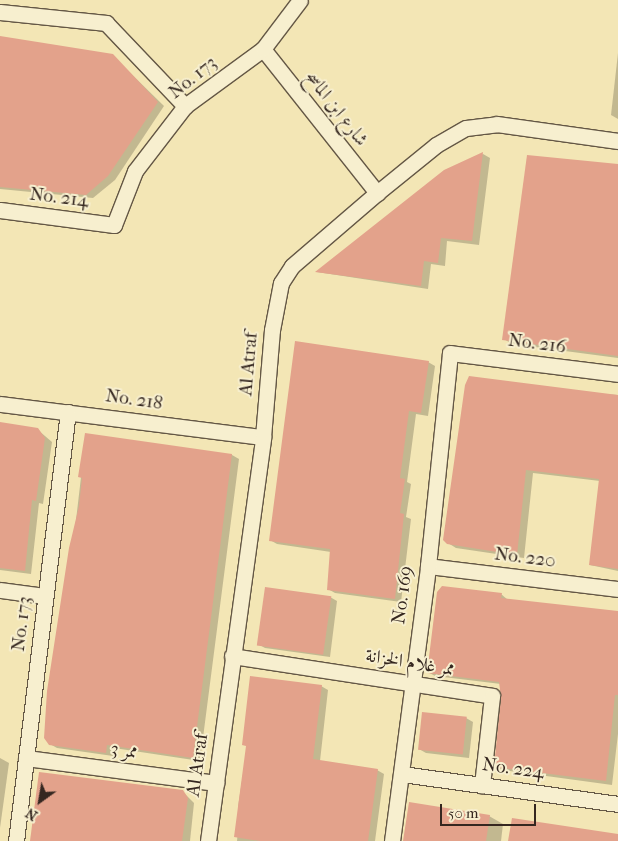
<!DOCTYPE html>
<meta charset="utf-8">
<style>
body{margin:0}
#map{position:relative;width:618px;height:841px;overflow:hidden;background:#f3e6b5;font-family:"IM FELL French Canon",Amiri,serif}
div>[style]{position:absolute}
.shadow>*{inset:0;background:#0003}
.building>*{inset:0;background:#e3a28b;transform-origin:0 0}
.roads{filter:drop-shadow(1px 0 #645745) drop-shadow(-1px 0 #645745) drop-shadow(0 1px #645745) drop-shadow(0 -1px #645745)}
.street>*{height:15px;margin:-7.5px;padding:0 7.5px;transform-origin:7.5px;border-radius:7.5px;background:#f7efcf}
span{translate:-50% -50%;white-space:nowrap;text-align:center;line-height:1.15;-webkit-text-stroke:4px #f7efcf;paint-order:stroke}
.street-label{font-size:19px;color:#352720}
.north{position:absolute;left:15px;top:776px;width:50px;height:50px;-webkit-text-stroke:4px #f7efcf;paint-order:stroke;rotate:212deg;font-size:14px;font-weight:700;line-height:20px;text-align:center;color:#352720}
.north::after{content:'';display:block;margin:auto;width:18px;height:22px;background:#352720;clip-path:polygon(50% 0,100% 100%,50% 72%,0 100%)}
.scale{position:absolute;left:440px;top:804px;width:96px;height:22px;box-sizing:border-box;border:2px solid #352720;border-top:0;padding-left:6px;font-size:15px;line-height:18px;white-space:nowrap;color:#352720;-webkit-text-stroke:4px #f7efcf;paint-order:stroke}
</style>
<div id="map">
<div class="shadow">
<div style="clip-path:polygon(0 37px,113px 56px,164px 106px,115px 180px,93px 198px,0 189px)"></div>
<div style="clip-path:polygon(618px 53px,618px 119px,611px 115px)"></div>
<div style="clip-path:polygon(483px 154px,490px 158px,479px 245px,447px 241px,445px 266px,431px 264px,428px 289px,317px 272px,444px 171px)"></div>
<div style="clip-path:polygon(618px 167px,618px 358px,512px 344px,504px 339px)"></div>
<div style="clip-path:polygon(428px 362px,435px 366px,428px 416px,416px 414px,407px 482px,411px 484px,406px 517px,411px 519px,401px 602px,335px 593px,328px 589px,331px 552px,277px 544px,270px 540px)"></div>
<div style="clip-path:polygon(466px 385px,618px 395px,618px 571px,590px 565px,600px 481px,533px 473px,524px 558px,456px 548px,448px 543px)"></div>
<div style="clip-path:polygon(0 425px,38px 430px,52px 442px,43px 504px,39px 503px,31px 574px,0 570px)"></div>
<div style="clip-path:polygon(86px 434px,232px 455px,239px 459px,200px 761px,114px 748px,113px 756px,57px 748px,50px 744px)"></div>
<div style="clip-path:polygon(501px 594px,508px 600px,618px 612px,618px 734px,612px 785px,502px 770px,495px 766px,501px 684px,435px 676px,428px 672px)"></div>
<div style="clip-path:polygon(330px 597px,337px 601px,330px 657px,265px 648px,258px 644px)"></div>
<div style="clip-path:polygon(321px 686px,328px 690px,320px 761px,377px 770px,384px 774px,375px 841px,237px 841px,240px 809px,238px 807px,247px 747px)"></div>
<div style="clip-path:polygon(466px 718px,473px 722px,469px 758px,426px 753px,419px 749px)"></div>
<div style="clip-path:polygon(0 758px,9px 763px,0 828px)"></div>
<div style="clip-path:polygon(182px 791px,194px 803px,190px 841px,31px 841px)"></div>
<div style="clip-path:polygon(489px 816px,503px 824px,501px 841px,405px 841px)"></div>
</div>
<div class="building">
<div style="clip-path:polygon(0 36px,113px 54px,158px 102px,108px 176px,86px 195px,0 187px)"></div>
<div style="clip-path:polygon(483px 152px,472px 241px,441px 238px,438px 263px,424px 261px,421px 286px,315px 272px,444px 170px)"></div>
<div style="clip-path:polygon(527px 155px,618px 164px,618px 356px,502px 340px)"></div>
<div style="clip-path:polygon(295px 341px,429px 361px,421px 413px,409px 411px,400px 478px,405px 479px,400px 513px,404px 514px,395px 599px,327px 590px,330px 549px,269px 541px)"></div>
<div style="clip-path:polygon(469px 376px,618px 395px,618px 569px,589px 565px,599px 479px,526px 470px,517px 555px,447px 544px,443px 540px,465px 385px)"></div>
<div style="clip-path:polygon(0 422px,38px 428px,45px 438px,36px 501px,32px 500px,25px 571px,0 568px)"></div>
<div style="clip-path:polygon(85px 433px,232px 454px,193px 758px,107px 745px,106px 753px,49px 745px,44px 738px,47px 691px,69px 548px,79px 506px,82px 478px,78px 477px)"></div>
<div style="clip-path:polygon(442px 586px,502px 593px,501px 598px,618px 611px,618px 695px,615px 695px,606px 781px,494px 767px,501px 697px,499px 682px,427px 673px,437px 592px)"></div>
<div style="left:265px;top:587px;width:67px;height:59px;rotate:8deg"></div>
<div style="clip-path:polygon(250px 676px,322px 685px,313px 759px,378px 769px,368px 841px,260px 841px,234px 837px,246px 746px,242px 745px)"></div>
<div style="left:422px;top:712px;width:45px;height:38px;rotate:6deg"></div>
<div style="clip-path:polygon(39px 772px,183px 790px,188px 798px,182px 841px,30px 841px)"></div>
<div style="clip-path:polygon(409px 802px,490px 815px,486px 841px,403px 841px)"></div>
<div style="clip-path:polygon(512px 818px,618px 834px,618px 841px,508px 841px)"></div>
</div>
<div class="roads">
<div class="street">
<div style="left:0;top:12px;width:107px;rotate:5.9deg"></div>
<div style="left:106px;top:23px;width:115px;rotate:46.4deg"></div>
<div style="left:263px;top:49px;width:184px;rotate:51.6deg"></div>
<div style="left:0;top:210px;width:115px;rotate:7.5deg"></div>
<div style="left:114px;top:225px;width:58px;rotate:-68.7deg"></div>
<div style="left:135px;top:171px;width:82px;rotate:-52.4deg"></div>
<div style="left:185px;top:106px;width:97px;rotate:-36.2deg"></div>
<div style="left:263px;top:49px;width:61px;rotate:-52.9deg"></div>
<div style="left:0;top:404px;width:265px;rotate:7.2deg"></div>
<div style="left:428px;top:566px;width:191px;rotate:6.9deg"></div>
<div style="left:0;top:590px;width:45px;rotate:7.6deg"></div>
<div style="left:232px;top:656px;width:263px;rotate:8.7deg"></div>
<div style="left:492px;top:696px;width:90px;rotate:96.4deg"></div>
<div style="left:26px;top:758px;width:192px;rotate:7.5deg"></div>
<div style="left:402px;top:774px;width:218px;rotate:7.9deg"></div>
<div style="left:16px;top:841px;width:432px;rotate:-83.1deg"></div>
<div style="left:208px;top:841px;width:408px;rotate:-82.2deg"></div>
<div style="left:263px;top:437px;width:107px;rotate:-85.2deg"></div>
<div style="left:272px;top:330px;width:48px;rotate:-79.2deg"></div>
<div style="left:281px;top:283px;width:20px;rotate:-57deg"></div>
<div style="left:292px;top:266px;width:112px;rotate:-40.7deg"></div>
<div style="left:377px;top:193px;width:76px;rotate:-39.1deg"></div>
<div style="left:436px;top:145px;width:34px;rotate:-30deg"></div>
<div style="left:466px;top:128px;width:31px;rotate:-7deg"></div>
<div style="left:497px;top:124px;width:122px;rotate:8deg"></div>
<div style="left:392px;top:841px;width:277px;rotate:-82.5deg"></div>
<div style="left:428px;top:566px;width:214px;rotate:-84.1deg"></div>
<div style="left:450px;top:353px;width:169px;rotate:7.1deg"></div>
</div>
</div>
<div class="street-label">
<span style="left:193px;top:78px;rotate:-39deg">No. 173</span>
<span style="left:336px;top:109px;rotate:52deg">شارع ابن الماسح</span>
<span style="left:59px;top:198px;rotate:7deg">No. 214</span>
<span style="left:537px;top:344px;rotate:7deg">No. 216</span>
<span style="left:249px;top:364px;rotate:-85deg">Al Atraf</span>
<span style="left:134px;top:400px;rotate:8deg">No. 218</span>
<span style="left:525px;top:558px;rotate:7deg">No. 220</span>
<span style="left:403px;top:595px;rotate:-82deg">No. 169</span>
<span style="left:22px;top:624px;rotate:-83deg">No. 173</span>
<span style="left:410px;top:663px;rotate:9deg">ممر غلام الخزانة</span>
<span style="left:124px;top:751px;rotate:8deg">ممر 3</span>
<span style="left:198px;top:765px;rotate:-82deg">Al Atraf</span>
<span style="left:513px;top:769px;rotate:8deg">No. 224</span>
</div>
<div class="north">N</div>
<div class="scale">50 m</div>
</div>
